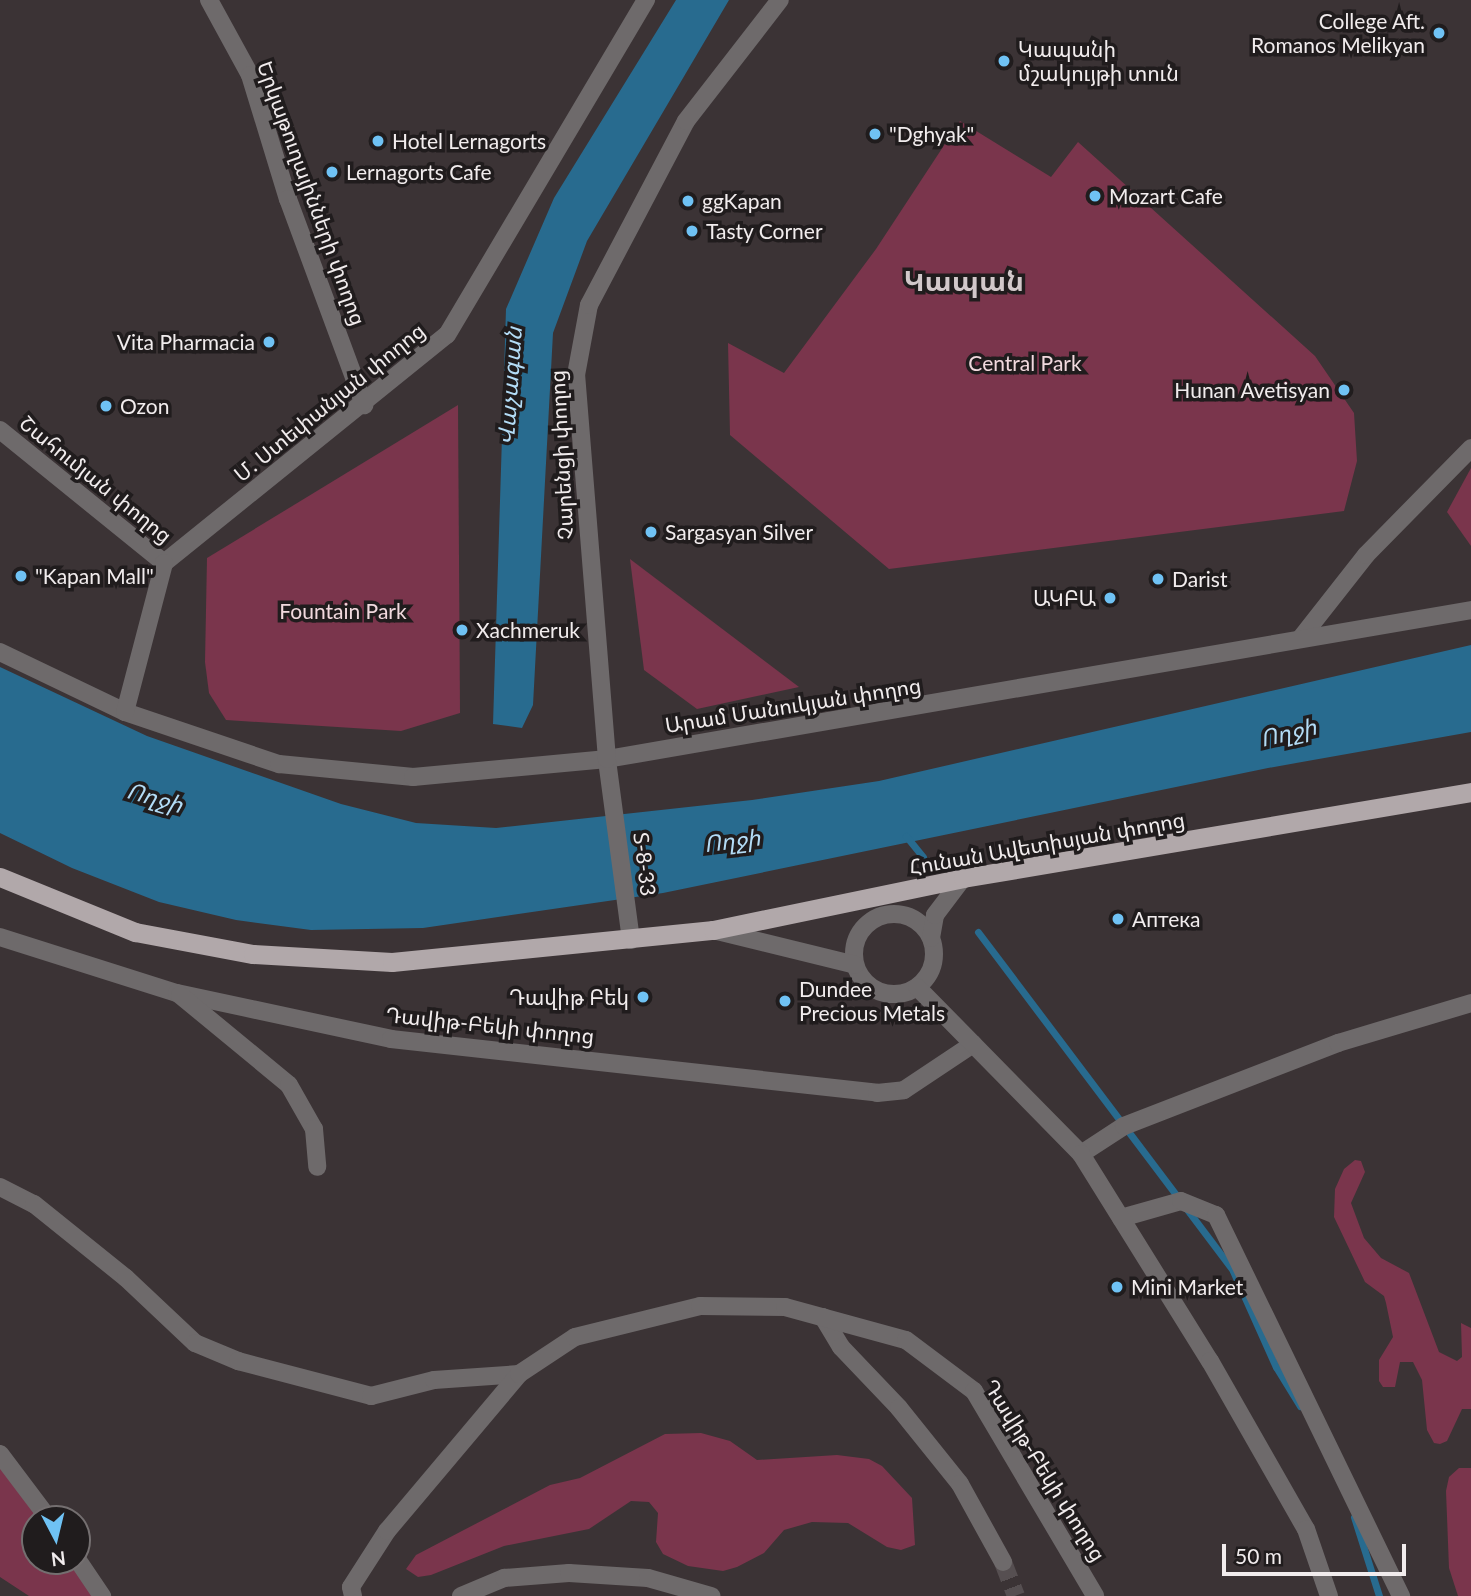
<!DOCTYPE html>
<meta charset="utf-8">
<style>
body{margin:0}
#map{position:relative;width:1471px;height:1596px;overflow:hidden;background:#3b3335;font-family:Lato,"Noto Sans Armenian",sans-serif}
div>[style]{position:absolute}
.green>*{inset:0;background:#7a354c}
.water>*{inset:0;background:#286b8f}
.stream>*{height:7px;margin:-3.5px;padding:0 3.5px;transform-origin:3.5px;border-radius:3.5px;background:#286b8f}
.minor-tunnel>*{height:18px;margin-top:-9px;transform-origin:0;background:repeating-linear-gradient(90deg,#564f51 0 18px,transparent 0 27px)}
.minor>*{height:18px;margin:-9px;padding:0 9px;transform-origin:9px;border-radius:9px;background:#6e6a6b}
.tertiary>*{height:18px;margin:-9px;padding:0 9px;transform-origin:9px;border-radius:9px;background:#6e6a6b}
.tertiary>.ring{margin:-9px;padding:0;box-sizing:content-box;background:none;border:18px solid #6e6a6b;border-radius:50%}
.trunk>*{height:19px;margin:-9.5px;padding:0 9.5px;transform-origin:9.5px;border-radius:9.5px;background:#b1a8aa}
.dots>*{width:19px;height:19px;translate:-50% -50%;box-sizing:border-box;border:4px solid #201c1d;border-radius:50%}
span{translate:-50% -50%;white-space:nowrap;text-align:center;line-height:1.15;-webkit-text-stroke:7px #201c1d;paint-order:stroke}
.poi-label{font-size:21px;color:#f1eced}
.right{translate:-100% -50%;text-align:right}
.left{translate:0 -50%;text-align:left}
.street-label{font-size:21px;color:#f1eced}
.park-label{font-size:21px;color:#f1d9de}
.water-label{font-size:23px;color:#b3dcf6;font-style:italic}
.district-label{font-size:28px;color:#d2c8ca;font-weight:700}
.north{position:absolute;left:21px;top:1505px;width:70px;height:70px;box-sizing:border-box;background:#201c1d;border:2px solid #746f70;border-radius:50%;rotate:173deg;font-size:19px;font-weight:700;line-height:28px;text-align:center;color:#f1eced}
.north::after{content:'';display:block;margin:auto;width:24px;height:32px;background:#6fc2f4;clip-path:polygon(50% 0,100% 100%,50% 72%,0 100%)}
.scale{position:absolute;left:1222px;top:1544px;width:184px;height:32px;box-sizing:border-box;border:4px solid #f1eced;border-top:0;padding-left:9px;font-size:21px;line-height:24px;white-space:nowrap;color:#f1eced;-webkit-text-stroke:5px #201c1d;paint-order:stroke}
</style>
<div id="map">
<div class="green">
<div style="clip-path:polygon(960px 121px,1051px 177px,1078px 142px,1315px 356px,1354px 413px,1357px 461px,1344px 511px,889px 569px,730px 435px,728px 343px,784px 373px,876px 249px)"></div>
<div style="clip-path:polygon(458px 405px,460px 713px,401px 731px,226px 720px,209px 693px,205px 662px,207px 558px)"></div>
<div style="clip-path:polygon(1471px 468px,1471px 546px,1447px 512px)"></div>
<div style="clip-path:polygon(630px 559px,799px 687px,697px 709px,644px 670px)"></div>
<div style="clip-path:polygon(1355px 1160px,1361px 1161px,1365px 1172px,1351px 1203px,1364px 1238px,1381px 1258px,1409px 1273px,1439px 1352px,1457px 1361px,1462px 1357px,1461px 1323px,1471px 1328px,1471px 1409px,1462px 1409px,1447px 1441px,1440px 1444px,1434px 1443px,1427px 1430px,1422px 1380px,1413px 1362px,1400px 1362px,1395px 1387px,1383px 1387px,1379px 1381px,1379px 1360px,1393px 1337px,1386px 1303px,1384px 1296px,1365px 1282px,1334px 1217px,1335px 1189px,1344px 1169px)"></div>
<div style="clip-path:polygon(701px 1433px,730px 1441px,757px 1460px,837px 1455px,869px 1459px,882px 1466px,912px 1498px,915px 1545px,901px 1550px,887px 1547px,848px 1523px,812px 1522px,784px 1530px,764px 1553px,737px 1567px,723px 1571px,688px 1566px,663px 1554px,656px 1542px,658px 1513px,649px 1502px,631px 1501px,589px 1529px,504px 1546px,431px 1575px,418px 1577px,406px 1569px,416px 1555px,550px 1485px,580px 1478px,665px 1434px)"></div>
<div style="clip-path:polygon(0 1466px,49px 1519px,35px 1519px,35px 1561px,77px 1561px,102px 1596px,29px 1596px,0 1577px)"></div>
<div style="clip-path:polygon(1459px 1468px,1471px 1468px,1471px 1596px,1458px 1596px,1449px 1568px,1446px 1491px,1449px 1477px)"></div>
</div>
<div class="water">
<div style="clip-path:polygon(676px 0,729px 0,587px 241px,553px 333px,533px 705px,522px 728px,493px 724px,506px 309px,554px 198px)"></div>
<div style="clip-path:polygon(1471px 645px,1471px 732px,1268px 768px,663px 893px,423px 928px,311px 930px,236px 920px,159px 902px,72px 868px,0 833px,0 667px,147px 736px,341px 804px,416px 823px,496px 828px,752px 800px,879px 781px)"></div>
</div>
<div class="stream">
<div style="left:906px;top:836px;width:27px;rotate:51deg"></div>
<div style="left:978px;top:932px;width:424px;rotate:53deg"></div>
<div style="left:1233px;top:1271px;width:105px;rotate:65.9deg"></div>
<div style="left:1276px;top:1367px;width:46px;rotate:58.4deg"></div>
<div style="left:1354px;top:1517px;width:83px;rotate:72.4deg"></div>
</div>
<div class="minor-tunnel">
<div style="left:1003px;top:1562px;width:36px;rotate:69deg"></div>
</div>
<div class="minor">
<div style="left:209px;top:0;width:85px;rotate:61.3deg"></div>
<div style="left:250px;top:75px;width:130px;rotate:73deg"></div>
<div style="left:288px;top:199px;width:220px;rotate:69.7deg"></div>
<div style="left:0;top:937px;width:186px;rotate:17.6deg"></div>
<div style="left:177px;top:993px;width:219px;rotate:12.1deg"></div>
<div style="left:391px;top:1039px;width:489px;rotate:6.3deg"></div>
<div style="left:877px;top:1093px;width:27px;rotate:-6deg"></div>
<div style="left:904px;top:1090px;width:83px;rotate:-33.7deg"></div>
<div style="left:180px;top:995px;width:141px;rotate:39.5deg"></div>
<div style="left:289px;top:1085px;width:51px;rotate:60.4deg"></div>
<div style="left:314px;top:1129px;width:38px;rotate:85deg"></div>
<div style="left:1081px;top:1154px;width:51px;rotate:-33.1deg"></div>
<div style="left:1124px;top:1126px;width:230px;rotate:-21.2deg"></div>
<div style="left:1338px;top:1043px;width:139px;rotate:-16.7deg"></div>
<div style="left:0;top:1187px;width:38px;rotate:27deg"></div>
<div style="left:34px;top:1204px;width:118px;rotate:38.8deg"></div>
<div style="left:126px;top:1278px;width:95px;rotate:43.3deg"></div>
<div style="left:195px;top:1343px;width:47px;rotate:22.7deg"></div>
<div style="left:238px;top:1361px;width:138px;rotate:14.7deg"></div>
<div style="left:371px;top:1396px;width:65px;rotate:-14.3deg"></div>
<div style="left:434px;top:1380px;width:85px;rotate:-4deg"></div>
<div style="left:1121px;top:1218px;width:62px;rotate:-15.8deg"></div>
<div style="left:1181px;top:1201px;width:38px;rotate:22deg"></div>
<div style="left:1216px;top:1215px;width:424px;rotate:64.1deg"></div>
<div style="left:823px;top:1317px;width:35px;rotate:59deg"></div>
<div style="left:841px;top:1347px;width:84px;rotate:46.4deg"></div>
<div style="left:899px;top:1408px;width:97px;rotate:51.2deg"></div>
<div style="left:960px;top:1484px;width:89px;rotate:61.1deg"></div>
<div style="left:0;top:1454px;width:81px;rotate:53deg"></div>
<div style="left:77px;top:1559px;width:45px;rotate:56deg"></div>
<div style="left:353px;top:1596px;width:9px;rotate:-103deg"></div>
<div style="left:351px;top:1587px;width:67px;rotate:-57.3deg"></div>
<div style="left:387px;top:1531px;width:205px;rotate:-49.9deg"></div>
<div style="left:519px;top:1374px;width:67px;rotate:-33.5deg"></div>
<div style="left:575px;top:1337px;width:129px;rotate:-13.9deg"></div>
<div style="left:700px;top:1306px;width:85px;rotate:0.7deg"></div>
<div style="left:785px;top:1307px;width:125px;rotate:15.3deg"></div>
<div style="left:906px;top:1340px;width:85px;rotate:36.9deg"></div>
<div style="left:974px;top:1391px;width:238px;rotate:59.4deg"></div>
<div style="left:461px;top:1596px;width:47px;rotate:-22.7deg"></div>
<div style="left:504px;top:1578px;width:65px;rotate:-4.4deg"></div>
<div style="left:569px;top:1573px;width:79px;rotate:3.6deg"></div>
<div style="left:648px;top:1578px;width:66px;rotate:15.9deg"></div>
</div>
<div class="tertiary">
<div style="left:0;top:430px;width:211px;rotate:39deg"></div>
<div style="left:164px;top:563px;width:363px;rotate:-38.9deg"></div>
<div style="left:447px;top:335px;width:390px;rotate:-59.3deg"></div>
<div style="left:1300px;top:639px;width:107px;rotate:-51.8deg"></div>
<div style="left:1366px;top:555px;width:150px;rotate:-45.5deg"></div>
<div style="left:0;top:652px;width:139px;rotate:25.6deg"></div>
<div style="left:125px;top:712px;width:163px;rotate:18.7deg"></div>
<div style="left:279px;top:764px;width:135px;rotate:5.5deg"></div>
<div style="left:413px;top:777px;width:195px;rotate:-5.3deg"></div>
<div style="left:607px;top:759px;width:877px;rotate:-9.78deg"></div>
<div style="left:125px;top:712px;width:154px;rotate:-75.3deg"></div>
<div class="ring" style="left:854px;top:914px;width:62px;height:62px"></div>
<div style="left:713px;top:930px;width:146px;rotate:13.8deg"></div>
<div style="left:931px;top:938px;width:23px;rotate:-80deg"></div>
<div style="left:935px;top:915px;width:46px;rotate:-52.9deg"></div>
<div style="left:631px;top:940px;width:183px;rotate:-97.6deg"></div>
<div style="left:607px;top:759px;width:385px;rotate:-94.6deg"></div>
<div style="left:576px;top:375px;width:71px;rotate:-79.5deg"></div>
<div style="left:589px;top:305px;width:208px;rotate:-62.2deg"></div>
<div style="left:686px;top:121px;width:153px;rotate:-52.2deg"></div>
<div style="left:917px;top:987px;width:234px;rotate:45.5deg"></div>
<div style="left:1081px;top:1154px;width:244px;rotate:58.1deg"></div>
<div style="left:1210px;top:1361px;width:193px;rotate:60.3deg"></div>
<div style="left:1306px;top:1529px;width:71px;rotate:71.1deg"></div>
</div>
<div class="trunk">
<div style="left:0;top:877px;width:146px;rotate:22.2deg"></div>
<div style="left:135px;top:932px;width:120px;rotate:10.6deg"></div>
<div style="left:253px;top:954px;width:139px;rotate:3.3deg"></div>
<div style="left:392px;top:962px;width:323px;rotate:-5.7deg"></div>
<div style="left:713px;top:930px;width:255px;rotate:-11.7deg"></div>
<div style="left:963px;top:878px;width:515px;rotate:-9.61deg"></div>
</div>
<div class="dots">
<div style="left:1439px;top:33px;background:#6fc2f4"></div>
<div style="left:1004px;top:61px;background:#6fc2f4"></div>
<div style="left:875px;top:134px;background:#6fc2f4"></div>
<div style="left:378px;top:141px;background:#6fc2f4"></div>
<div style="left:332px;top:172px;background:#6fc2f4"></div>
<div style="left:1095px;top:196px;background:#6fc2f4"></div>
<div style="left:688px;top:201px;background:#6fc2f4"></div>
<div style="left:692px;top:231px;background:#6fc2f4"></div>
<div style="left:269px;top:342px;background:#6fc2f4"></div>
<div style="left:1344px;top:390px;background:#6fc2f4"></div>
<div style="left:106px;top:406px;background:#6fc2f4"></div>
<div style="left:651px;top:532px;background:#6fc2f4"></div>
<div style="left:21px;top:576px;background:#6fc2f4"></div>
<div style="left:1158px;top:579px;background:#6fc2f4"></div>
<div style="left:1110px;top:598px;background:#6fc2f4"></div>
<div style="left:462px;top:630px;background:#6fc2f4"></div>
<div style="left:1118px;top:919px;background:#6fc2f4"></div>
<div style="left:643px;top:997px;background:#6fc2f4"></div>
<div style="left:785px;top:1001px;background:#6fc2f4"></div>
<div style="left:1117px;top:1287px;background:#6fc2f4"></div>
</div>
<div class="poi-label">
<span class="right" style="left:1425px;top:33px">College Aft.<br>Romanos Melikyan</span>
<span class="left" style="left:1018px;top:61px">Կապանի<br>մշակույթի տուն</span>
<span class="left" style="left:889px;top:134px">"Dghyak"</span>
<span class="left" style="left:392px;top:141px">Hotel Lernagorts</span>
<span class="left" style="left:346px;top:172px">Lernagorts Cafe</span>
<span class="left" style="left:1109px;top:196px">Mozart Cafe</span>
<span class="left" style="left:702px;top:201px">ggKapan</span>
<span class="left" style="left:706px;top:231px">Tasty Corner</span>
<span class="right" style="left:255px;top:342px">Vita Pharmacia</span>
<span class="right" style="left:1330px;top:390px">Hunan Avetisyan</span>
<span class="left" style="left:120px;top:406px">Ozon</span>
<span class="left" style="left:665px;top:532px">Sargasyan Silver</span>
<span class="left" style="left:35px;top:576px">"Kapan Mall"</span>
<span class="left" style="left:1172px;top:579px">Darist</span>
<span class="right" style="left:1096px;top:598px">ԱԿԲԱ</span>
<span class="left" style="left:476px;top:630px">Xachmeruk</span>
<span class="left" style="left:1132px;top:919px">Аптека</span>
<span class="left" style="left:799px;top:1001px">Dundee<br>Precious Metals</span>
<span class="right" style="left:629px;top:997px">Դավիթ Բեկ</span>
<span class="left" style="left:1131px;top:1287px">Mini Market</span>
</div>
<div class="street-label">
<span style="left:312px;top:193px;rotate:70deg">Երկաթուղայինների փողոց</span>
<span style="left:329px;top:402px;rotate:-39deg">Մ. Ստեփանյան փողոց</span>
<span style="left:561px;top:455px;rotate:-93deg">Չարենցի փողոց</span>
<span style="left:96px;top:479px;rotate:39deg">Շահումյան փողոց</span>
<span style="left:793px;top:705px;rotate:-9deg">Արամ Մանուկյան փողոց</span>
<span style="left:1047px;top:843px;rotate:-10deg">Հունան Ավետիսյան փողոց</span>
<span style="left:645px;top:864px;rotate:83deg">Տ-8-33</span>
<span style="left:490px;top:1025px;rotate:6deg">Դավիթ-Բեկի փողոց</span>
<span style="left:1045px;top:1470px;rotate:58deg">Դավիթ-Բեկի փողոց</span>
</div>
<div class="park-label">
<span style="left:1025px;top:363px">Central Park</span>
<span style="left:343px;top:611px">Fountain Park</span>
</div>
<div class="water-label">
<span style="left:509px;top:386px;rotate:-86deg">Վաչագան</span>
<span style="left:1288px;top:732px;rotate:-13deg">Ողջի</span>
<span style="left:155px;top:797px;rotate:16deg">Ողջի</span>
<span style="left:732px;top:840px;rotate:-7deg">Ողջի</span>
</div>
<div class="district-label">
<span style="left:964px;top:280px">Կապան</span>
</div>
<div class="north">N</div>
<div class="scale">50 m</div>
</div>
